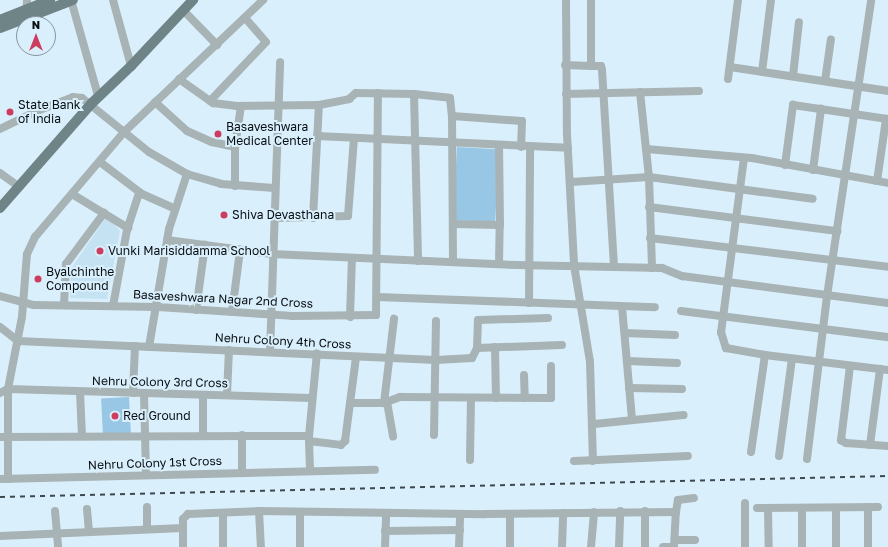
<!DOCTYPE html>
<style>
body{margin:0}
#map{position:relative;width:888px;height:547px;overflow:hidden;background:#daeffc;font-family:"Golos Text",sans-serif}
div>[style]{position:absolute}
.built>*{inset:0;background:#c5e2f2}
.green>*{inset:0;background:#97c7e4;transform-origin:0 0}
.minor>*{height:8px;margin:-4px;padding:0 4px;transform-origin:4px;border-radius:4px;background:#a8b3b5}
.major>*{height:10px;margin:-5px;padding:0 5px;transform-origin:5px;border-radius:5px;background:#6f8487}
.rail>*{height:1.5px;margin-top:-0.75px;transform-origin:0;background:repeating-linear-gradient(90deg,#3d484e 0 5px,transparent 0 10px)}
.dots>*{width:11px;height:11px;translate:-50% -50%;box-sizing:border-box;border:2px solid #daeffc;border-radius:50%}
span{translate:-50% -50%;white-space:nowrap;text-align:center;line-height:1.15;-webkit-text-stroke:4px #daeffc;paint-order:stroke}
.poi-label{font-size:12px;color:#080f13}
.left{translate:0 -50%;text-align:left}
.street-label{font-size:12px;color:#080f13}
.north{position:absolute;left:16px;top:16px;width:40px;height:40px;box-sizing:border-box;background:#daeffc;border:1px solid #86959f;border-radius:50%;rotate:0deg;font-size:11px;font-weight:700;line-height:16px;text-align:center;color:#080f13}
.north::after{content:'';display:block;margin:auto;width:14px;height:18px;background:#cc3d60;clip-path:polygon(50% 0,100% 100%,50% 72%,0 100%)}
</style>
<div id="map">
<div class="built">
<div style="clip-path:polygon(107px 216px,120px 231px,107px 299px,70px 298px,70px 270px)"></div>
</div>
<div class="green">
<div style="left:457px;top:147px;width:42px;height:73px;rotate:3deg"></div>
<div style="left:129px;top:397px;width:37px;height:28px;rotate:87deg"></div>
</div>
<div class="minor">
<div style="left:71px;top:0;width:96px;rotate:74.2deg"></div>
<div style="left:97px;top:92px;width:5px;rotate:37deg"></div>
<div style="left:113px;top:0;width:68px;rotate:74.7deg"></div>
<div style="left:566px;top:0;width:134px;rotate:89.6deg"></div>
<div style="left:567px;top:134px;width:131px;rotate:86.9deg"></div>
<div style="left:574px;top:265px;width:98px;rotate:80.6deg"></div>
<div style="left:590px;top:362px;width:99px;rotate:88.3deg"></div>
<div style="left:591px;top:0;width:66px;rotate:90deg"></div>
<div style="left:591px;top:66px;width:10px"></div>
<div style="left:601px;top:66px;width:4px;rotate:76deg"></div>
<div style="left:602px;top:70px;width:196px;rotate:86.5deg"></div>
<div style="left:183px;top:10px;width:49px;rotate:45.8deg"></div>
<div style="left:26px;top:15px;width:15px;rotate:-86deg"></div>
<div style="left:565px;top:65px;width:26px;rotate:2deg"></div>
<div style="left:730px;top:67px;width:160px;rotate:8.6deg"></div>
<div style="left:762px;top:72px;width:73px;rotate:-82.9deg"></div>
<div style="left:793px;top:76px;width:54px;rotate:-83.7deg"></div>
<div style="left:179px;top:79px;width:42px;rotate:35.2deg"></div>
<div style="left:213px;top:103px;width:24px;rotate:7deg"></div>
<div style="left:237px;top:106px;width:82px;rotate:-0.7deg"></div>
<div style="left:319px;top:105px;width:31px;rotate:-11deg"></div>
<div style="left:349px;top:99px;width:9px;rotate:-41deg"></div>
<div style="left:356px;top:93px;width:58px;rotate:1deg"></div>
<div style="left:414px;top:94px;width:167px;rotate:88.6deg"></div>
<div style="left:728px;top:79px;width:80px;rotate:-82.8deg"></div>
<div style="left:825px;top:81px;width:42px;rotate:-81.9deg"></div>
<div style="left:640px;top:92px;width:85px;rotate:84deg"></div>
<div style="left:649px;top:177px;width:91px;rotate:88.1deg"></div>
<div style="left:414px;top:94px;width:36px;rotate:6deg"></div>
<div style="left:450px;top:98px;width:18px;rotate:84deg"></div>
<div style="left:452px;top:116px;width:70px;rotate:4.1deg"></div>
<div style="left:522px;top:121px;width:26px;rotate:92deg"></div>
<div style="left:566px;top:94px;width:133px;rotate:-1.3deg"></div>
<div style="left:210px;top:101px;width:81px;rotate:-46.5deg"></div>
<div style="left:266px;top:42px;width:32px;rotate:-131deg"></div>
<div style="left:155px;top:102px;width:43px;rotate:42.2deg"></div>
<div style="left:187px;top:131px;width:27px;rotate:24deg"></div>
<div style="left:212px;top:142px;width:24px;rotate:12deg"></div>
<div style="left:452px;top:116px;width:146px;rotate:89.6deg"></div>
<div style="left:0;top:129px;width:41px;rotate:-25.9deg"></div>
<div style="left:37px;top:111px;width:39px;rotate:-21deg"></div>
<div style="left:73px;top:97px;width:9px;rotate:6deg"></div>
<div style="left:82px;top:98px;width:86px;rotate:38.9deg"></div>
<div style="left:149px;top:152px;width:44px;rotate:30.1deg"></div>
<div style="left:187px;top:174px;width:35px;rotate:16deg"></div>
<div style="left:221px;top:184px;width:53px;rotate:4.3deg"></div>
<div style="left:317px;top:136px;width:251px;rotate:2.7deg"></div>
<div style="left:646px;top:149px;width:106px;rotate:4.9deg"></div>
<div style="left:752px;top:158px;width:138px;rotate:10.4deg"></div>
<div style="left:744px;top:158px;width:176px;rotate:97.5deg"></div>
<div style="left:721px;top:332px;width:17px;rotate:73deg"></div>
<div style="left:726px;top:348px;width:40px;rotate:10deg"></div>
<div style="left:765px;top:355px;width:124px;rotate:7deg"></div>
<div style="left:100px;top:162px;width:53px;rotate:37.3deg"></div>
<div style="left:142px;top:194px;width:35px;rotate:24deg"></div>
<div style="left:785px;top:165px;width:61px;rotate:-82.4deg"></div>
<div style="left:793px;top:105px;width:96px;rotate:8.4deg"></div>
<div style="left:813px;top:170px;width:62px;rotate:-82.5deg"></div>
<div style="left:0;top:173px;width:24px;rotate:36deg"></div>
<div style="left:877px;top:181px;width:63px;rotate:-81.7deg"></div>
<div style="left:571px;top:182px;width:78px;rotate:-3.7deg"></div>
<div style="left:649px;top:177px;width:165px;rotate:7.6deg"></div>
<div style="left:235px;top:186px;width:39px;rotate:-90deg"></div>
<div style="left:235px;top:147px;width:41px;rotate:-81.7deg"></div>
<div style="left:72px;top:194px;width:66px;rotate:31.3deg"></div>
<div style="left:649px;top:207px;width:190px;rotate:7.3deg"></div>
<div style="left:275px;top:218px;width:73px;rotate:-1.6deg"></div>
<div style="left:348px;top:216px;width:78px;rotate:-85.6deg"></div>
<div style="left:313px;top:218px;width:113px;rotate:-87deg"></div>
<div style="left:453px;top:224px;width:47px;rotate:1.2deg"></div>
<div style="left:500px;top:225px;width:79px;rotate:-90.7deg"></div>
<div style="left:650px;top:238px;width:240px;rotate:6.9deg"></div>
<div style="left:167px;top:240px;width:106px;rotate:7.6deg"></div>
<div style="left:272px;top:254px;width:245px;rotate:2.6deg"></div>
<div style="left:517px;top:265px;width:145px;rotate:1.2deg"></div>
<div style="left:662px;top:268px;width:22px;rotate:22deg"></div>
<div style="left:682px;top:276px;width:208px;rotate:7.5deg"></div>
<div style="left:499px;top:264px;width:39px;rotate:-89deg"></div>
<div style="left:0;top:296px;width:35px;rotate:15deg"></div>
<div style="left:34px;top:305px;width:124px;rotate:0.9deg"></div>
<div style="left:158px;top:307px;width:134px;rotate:3.8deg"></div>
<div style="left:292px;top:316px;width:84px;rotate:-0.7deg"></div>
<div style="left:376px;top:315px;width:222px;rotate:-89.5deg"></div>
<div style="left:377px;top:297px;width:278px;rotate:2.1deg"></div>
<div style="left:529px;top:303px;width:156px;rotate:-89.6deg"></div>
<div style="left:64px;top:305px;width:41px;rotate:-87.2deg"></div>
<div style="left:66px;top:264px;width:64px;rotate:-53.3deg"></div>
<div style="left:113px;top:306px;width:77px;rotate:-79.6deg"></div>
<div style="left:127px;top:230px;width:40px;rotate:-72deg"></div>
<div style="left:622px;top:307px;width:113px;rotate:84.9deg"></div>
<div style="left:196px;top:310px;width:66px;rotate:-82.1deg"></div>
<div style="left:681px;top:311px;width:209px;rotate:7.2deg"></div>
<div style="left:232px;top:312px;width:63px;rotate:-82.6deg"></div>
<div style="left:350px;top:317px;width:59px;rotate:-88.1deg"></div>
<div style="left:0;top:327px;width:23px;rotate:38deg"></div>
<div style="left:18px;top:341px;width:418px;rotate:2.6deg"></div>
<div style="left:436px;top:360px;width:36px;rotate:-3deg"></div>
<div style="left:472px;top:358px;width:11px;rotate:-63deg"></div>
<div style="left:477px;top:348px;width:85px;rotate:-2deg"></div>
<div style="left:625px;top:333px;width:50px;rotate:2.3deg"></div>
<div style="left:149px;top:347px;width:120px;rotate:-80.4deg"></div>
<div style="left:169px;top:229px;width:58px;rotate:-71.9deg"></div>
<div style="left:495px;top:347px;width:51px;rotate:88.9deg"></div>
<div style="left:477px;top:348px;width:28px;rotate:-88deg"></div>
<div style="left:478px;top:320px;width:70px;rotate:-1.6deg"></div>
<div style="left:270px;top:352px;width:290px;rotate:-88deg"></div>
<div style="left:627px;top:361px;width:50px;rotate:2.3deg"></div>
<div style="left:850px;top:366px;width:75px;rotate:96.9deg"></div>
<div style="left:841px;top:440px;width:6px;rotate:31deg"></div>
<div style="left:846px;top:443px;width:42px;rotate:4.1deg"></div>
<div style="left:524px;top:375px;width:23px;rotate:88deg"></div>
<div style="left:629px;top:388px;width:53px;rotate:1.1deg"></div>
<div style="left:80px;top:392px;width:44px;rotate:87.4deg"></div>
<div style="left:0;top:393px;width:9px;rotate:-27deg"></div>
<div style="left:8px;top:389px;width:73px;rotate:-79deg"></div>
<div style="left:22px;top:317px;width:63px;rotate:-85.5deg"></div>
<div style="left:27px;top:254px;width:19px;rotate:-65deg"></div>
<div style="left:35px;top:237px;width:138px;rotate:-49.7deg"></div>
<div style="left:124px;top:132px;width:192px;rotate:-43.5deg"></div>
<div style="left:133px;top:393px;width:47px;rotate:-87.6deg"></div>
<div style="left:144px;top:393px;width:82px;rotate:88.6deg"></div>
<div style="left:203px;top:395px;width:41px;rotate:90deg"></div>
<div style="left:227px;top:395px;width:45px;rotate:-87.5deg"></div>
<div style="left:387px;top:402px;width:35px;rotate:80deg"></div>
<div style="left:350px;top:403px;width:34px"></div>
<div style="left:384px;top:403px;width:17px;rotate:-21deg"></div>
<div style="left:400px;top:397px;width:151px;rotate:0.4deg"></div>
<div style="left:551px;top:398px;width:32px;rotate:-90deg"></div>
<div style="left:384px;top:403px;width:85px;rotate:-83.2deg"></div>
<div style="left:594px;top:424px;width:90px;rotate:-5.7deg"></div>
<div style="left:434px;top:435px;width:114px;rotate:-89deg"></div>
<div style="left:309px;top:436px;width:83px;rotate:-84.5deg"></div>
<div style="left:0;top:437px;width:309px;rotate:-0.2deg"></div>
<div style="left:309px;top:436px;width:5px;rotate:90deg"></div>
<div style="left:309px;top:441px;width:32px;rotate:7deg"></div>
<div style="left:341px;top:445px;width:6px;rotate:-45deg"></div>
<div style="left:345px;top:441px;width:85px;rotate:-82.5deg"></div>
<div style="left:309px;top:441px;width:29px;rotate:88deg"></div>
<div style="left:870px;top:445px;width:77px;rotate:-82.5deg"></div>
<div style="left:751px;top:452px;width:98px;rotate:-81.8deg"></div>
<div style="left:779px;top:456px;width:98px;rotate:-82.4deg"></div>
<div style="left:807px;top:459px;width:164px;rotate:-83deg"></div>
<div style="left:827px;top:296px;width:299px;rotate:-81.5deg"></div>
<div style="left:470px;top:460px;width:62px;rotate:-89.1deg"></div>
<div style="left:574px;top:461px;width:114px;rotate:-2.5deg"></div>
<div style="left:242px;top:473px;width:38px;rotate:-90deg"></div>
<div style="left:0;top:479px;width:375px;rotate:-1.4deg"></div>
<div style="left:8px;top:479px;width:90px;rotate:-90deg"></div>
<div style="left:8px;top:389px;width:303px;rotate:1.7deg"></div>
<div style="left:147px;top:507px;width:22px;rotate:90deg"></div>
<div style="left:868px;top:507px;width:40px;rotate:90deg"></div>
<div style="left:757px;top:508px;width:121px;rotate:-0.5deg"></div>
<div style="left:768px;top:508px;width:39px;rotate:89deg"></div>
<div style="left:802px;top:508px;width:39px;rotate:90deg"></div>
<div style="left:87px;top:509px;width:23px;rotate:85deg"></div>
<div style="left:55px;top:511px;width:36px;rotate:85deg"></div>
<div style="left:259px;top:511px;width:36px;rotate:87deg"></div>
<div style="left:300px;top:512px;width:35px;rotate:90deg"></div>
<div style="left:385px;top:531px;width:75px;rotate:-0.8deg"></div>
<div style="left:0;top:536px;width:183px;rotate:-2.5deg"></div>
<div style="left:675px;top:540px;width:20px"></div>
<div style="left:183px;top:547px;width:28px;rotate:-90deg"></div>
<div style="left:183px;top:519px;width:7px;rotate:-45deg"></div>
<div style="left:188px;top:514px;width:71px;rotate:-2.4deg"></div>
<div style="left:259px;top:511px;width:226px;rotate:0.8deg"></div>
<div style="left:485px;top:514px;width:191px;rotate:-0.6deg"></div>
<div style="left:676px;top:512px;width:12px;rotate:-81deg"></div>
<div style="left:678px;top:500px;width:16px;rotate:-7deg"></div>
<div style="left:223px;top:547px;width:34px;rotate:-90deg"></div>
<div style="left:385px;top:547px;width:34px;rotate:-88deg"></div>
<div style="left:459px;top:547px;width:33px;rotate:-88deg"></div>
<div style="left:510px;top:547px;width:33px;rotate:-90deg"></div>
<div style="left:562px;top:547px;width:34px;rotate:-88deg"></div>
<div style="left:591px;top:547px;width:35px;rotate:-85deg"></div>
<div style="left:619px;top:547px;width:36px;rotate:-88deg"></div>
<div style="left:645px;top:547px;width:36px;rotate:-90deg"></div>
<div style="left:663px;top:547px;width:11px"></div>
<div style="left:674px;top:547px;width:35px;rotate:-87deg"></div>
<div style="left:745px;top:547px;width:44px;rotate:-90deg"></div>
<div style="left:836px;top:547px;width:39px;rotate:-90deg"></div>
</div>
<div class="major">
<div style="left:0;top:20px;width:54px;rotate:-21.8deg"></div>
<div style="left:0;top:28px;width:78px;rotate:-21deg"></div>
<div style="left:0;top:208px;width:140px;rotate:-48.8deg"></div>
<div style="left:92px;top:103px;width:54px;rotate:-43.5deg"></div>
<div style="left:131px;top:66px;width:91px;rotate:-46.8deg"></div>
</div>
<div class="rail">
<div style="left:0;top:497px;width:888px;rotate:-1.35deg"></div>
</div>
<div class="dots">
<div style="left:10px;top:112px;background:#cc3d60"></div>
<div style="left:218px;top:134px;background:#cc3d60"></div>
<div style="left:224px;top:215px;background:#cc3d60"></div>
<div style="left:100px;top:251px;background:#cc3d60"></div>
<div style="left:38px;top:279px;background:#cc3d60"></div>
<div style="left:115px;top:416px;background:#cc3d60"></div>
</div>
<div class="poi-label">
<span class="left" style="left:18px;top:112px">State Bank<br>of India</span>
<span class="left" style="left:226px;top:134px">Basaveshwara<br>Medical Center</span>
<span class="left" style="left:232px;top:215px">Shiva Devasthana</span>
<span class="left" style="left:108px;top:251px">Vunki Marisiddamma School</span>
<span class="left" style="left:46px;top:279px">Byalchinthe<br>Compound</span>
<span class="left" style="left:123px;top:416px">Red Ground</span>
</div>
<div class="street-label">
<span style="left:223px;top:299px;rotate:3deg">Basaveshwara Nagar 2nd Cross</span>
<span style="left:283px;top:341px;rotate:3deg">Nehru Colony 4th Cross</span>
<span style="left:160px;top:382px;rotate:1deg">Nehru Colony 3rd Cross</span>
<span style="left:155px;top:463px;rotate:-2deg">Nehru Colony 1st Cross</span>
</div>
<div class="north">N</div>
</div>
